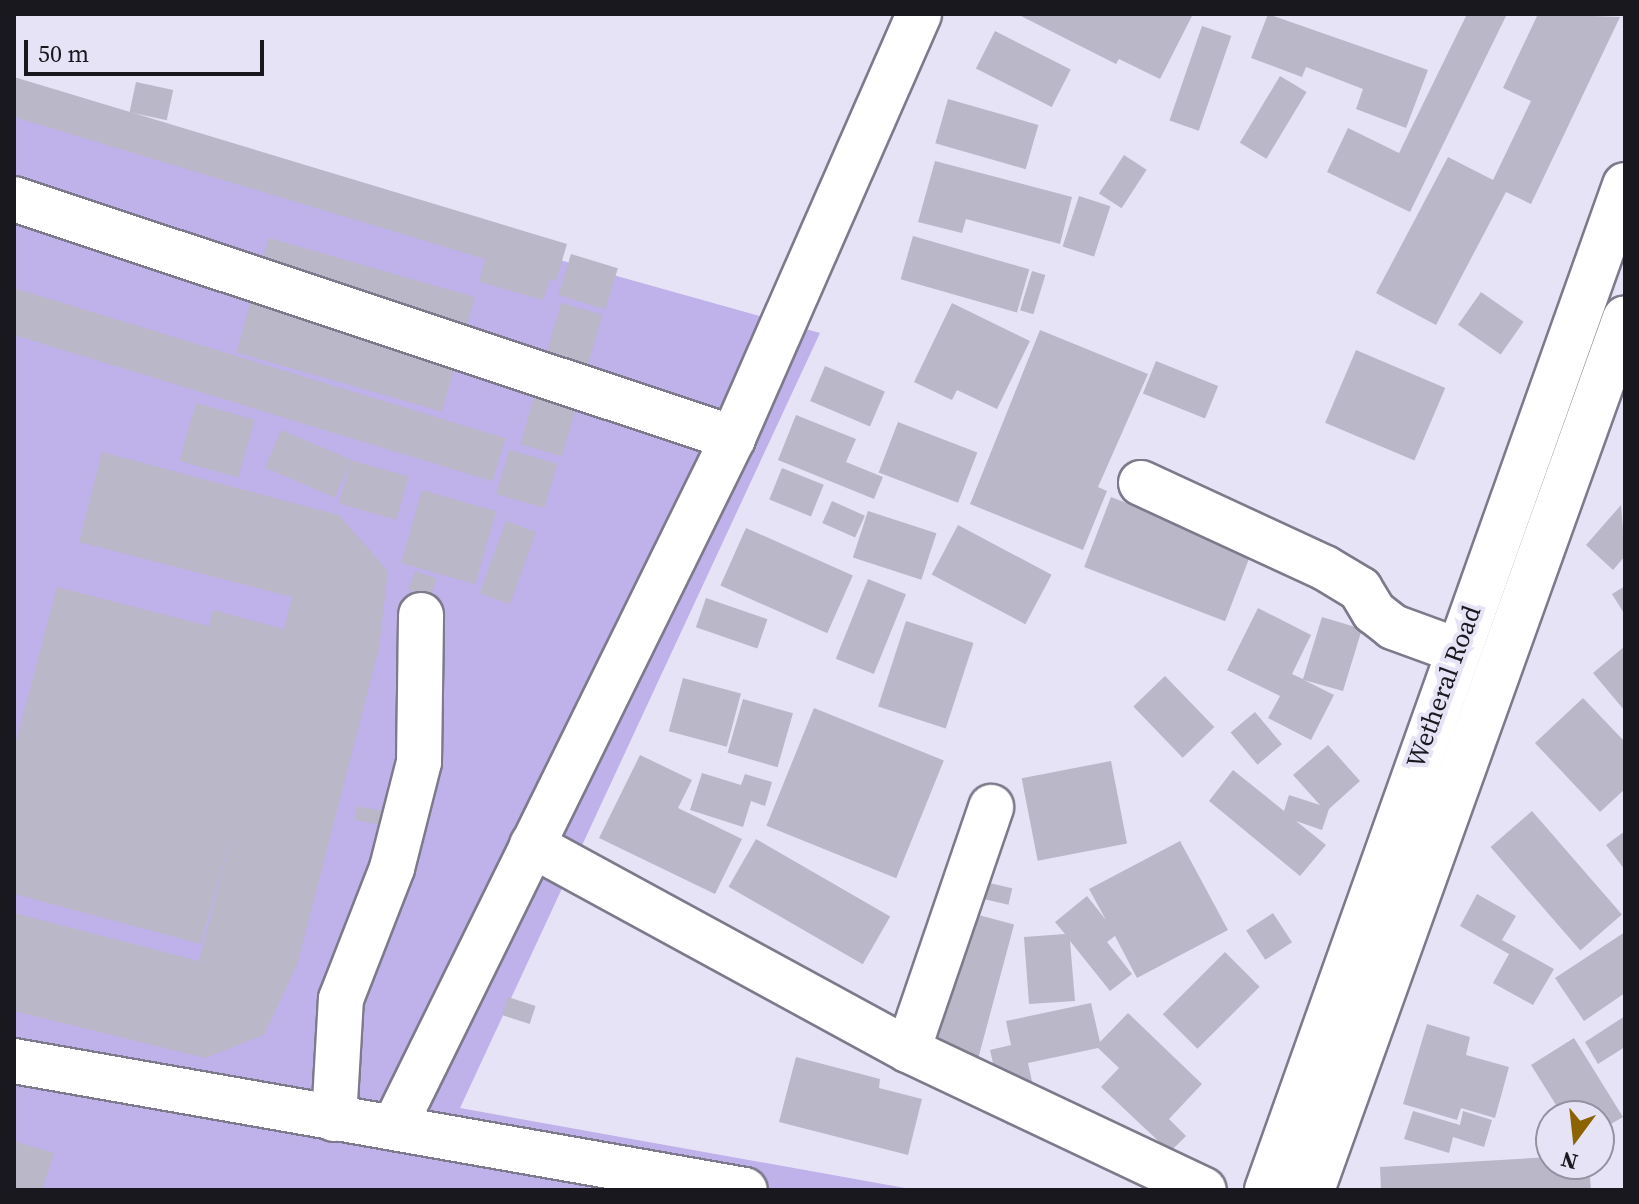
<!DOCTYPE html>
<style>
body{margin:0}
#map{position:relative;width:1639px;height:1204px;overflow:hidden;background:#e7e3f6;font-family:"Source Serif 4",serif}
div>[style]{position:absolute}
.green>*{inset:0;background:#bfb1ea}
.building>*{inset:0;background:#bab7c9;transform-origin:0 0}
.roads{filter:drop-shadow(2px 0 #7d7a8b) drop-shadow(-2px 0 #7d7a8b) drop-shadow(0 2px #7d7a8b) drop-shadow(0 -2px #7d7a8b)}
.minor>*{height:44px;margin:-22px;padding:0 22px;transform-origin:22px;border-radius:22px;background:#fff}
.major>*{height:44px;margin:-22px;padding:0 22px;transform-origin:22px;border-radius:22px;background:#fff}
span{translate:-50% -50%;white-space:nowrap;text-align:center;line-height:1.15;-webkit-text-stroke:8px #e7e3f6;paint-order:stroke}
.street-label{font-size:26px;color:#1a181f}
.frame{position:absolute;inset:0;border:16px solid #1a181f;pointer-events:none}
.north{position:absolute;left:1535px;top:1100px;width:80px;height:80px;box-sizing:border-box;background:#e7e3f6;border:2px solid #9592a0;border-radius:50%;rotate:195deg;font-size:22px;font-weight:700;line-height:32px;text-align:center;color:#1a181f}
.north::after{content:'';display:block;margin:auto;width:28px;height:36px;background:#8b6303;clip-path:polygon(50% 0,100% 100%,50% 72%,0 100%)}
.scale{position:absolute;left:24px;top:40px;width:240px;height:36px;box-sizing:border-box;border:4px solid #1a181f;border-top:0;padding-left:10px;font-size:24px;line-height:28px;white-space:nowrap;color:#1a181f;-webkit-text-stroke:6px #e7e3f6;paint-order:stroke}
</style>
<div id="map">
<div class="green">
<div style="clip-path:polygon(14px 107px,820px 333px,460px 1108px,916px 1190px,14px 1190px)"></div>
</div>
<div class="building">
<div style="clip-path:polygon(1017px 14px,1193px 14px,1160px 79px,1119px 59px,1116px 64px)"></div>
<div style="clip-path:polygon(1268px 14px,1428px 70px,1406px 128px,1356px 109px,1363px 89px,1306px 67px,1302px 77px,1251px 58px)"></div>
<div style="clip-path:polygon(1467px 14px,1507px 14px,1410px 212px,1327px 172px,1348px 128px,1399px 153px)"></div>
<div style="clip-path:polygon(1538px 14px,1620px 17px,1531px 204px,1506px 192px,1436px 325px,1376px 293px,1448px 157px,1493px 180px,1531px 101px,1503px 88px)"></div>
<div style="left:1202px;top:26px;width:31px;height:100px;rotate:19deg"></div>
<div style="left:995px;top:31px;width:85px;height:42px;rotate:27deg"></div>
<div style="left:1280px;top:76px;width:31px;height:78px;rotate:31deg"></div>
<div style="clip-path:polygon(14px 77px,567px 244px,556px 281px,550px 279px,543px 300px,479px 282px,485px 259px,14px 117px)"></div>
<div style="left:136px;top:82px;width:38px;height:31px;rotate:12deg"></div>
<div style="left:948px;top:99px;width:94px;height:46px;rotate:16deg"></div>
<div style="left:1124px;top:155px;width:27px;height:46px;rotate:33deg"></div>
<div style="clip-path:polygon(935px 161px,1072px 197px,1060px 244px,966px 219px,962px 233px,918px 222px)"></div>
<div style="left:1079px;top:196px;width:33px;height:53px;rotate:18deg"></div>
<div style="left:913px;top:236px;width:121px;height:45px;rotate:16deg"></div>
<div style="left:269px;top:238px;width:214px;height:119px;rotate:16deg"></div>
<div style="left:571px;top:254px;width:49px;height:43px;rotate:17deg"></div>
<div style="left:1032px;top:271px;width:14px;height:41px;rotate:17deg"></div>
<div style="left:14px;top:288px;width:514px;height:45px;rotate:17deg"></div>
<div style="left:1481px;top:292px;width:52px;height:40px;rotate:35deg"></div>
<div style="left:561px;top:303px;width:43px;height:147px;rotate:16deg"></div>
<div style="clip-path:polygon(952px 303px,1030px 341px,997px 409px,957px 390px,952px 400px,914px 382px)"></div>
<div style="clip-path:polygon(1040px 330px,1148px 374px,1098px 487px,1107px 491px,1083px 550px,970px 504px)"></div>
<div style="left:1356px;top:350px;width:97px;height:79px;rotate:23deg"></div>
<div style="left:1156px;top:361px;width:67px;height:35px;rotate:22deg"></div>
<div style="left:825px;top:366px;width:65px;height:38px;rotate:23deg"></div>
<div style="left:196px;top:403px;width:61px;height:60px;rotate:16deg"></div>
<div style="clip-path:polygon(796px 415px,856px 439px,846px 462px,883px 477px,874px 499px,778px 460px)"></div>
<div style="left:898px;top:422px;width:85px;height:54px;rotate:21deg"></div>
<div style="left:281px;top:430px;width:76px;height:41px;rotate:23deg"></div>
<div style="left:509px;top:450px;width:50px;height:46px;rotate:16deg"></div>
<div style="clip-path:polygon(102px 452px,339px 515px,388px 571px,379px 648px,297px 965px,264px 1035px,205px 1058px,14px 1011px,14px 913px,199px 961px,234px 824px,201px 944px,14px 894px,14px 749px,57px 587px,209px 626px,213px 610px,284px 629px,292px 597px,79px 542px)"></div>
<div style="left:351px;top:460px;width:60px;height:45px;rotate:16deg"></div>
<div style="left:782px;top:468px;width:45px;height:34px;rotate:22deg"></div>
<div style="left:422px;top:490px;width:77px;height:76px;rotate:16deg"></div>
<div style="left:1111px;top:497px;width:151px;height:75px;rotate:21deg"></div>
<div style="left:832px;top:501px;width:36px;height:24px;rotate:24deg"></div>
<div style="clip-path:polygon(1621px 505px,1625px 556px,1613px 570px,1586px 545px)"></div>
<div style="left:868px;top:511px;width:72px;height:49px;rotate:18deg"></div>
<div style="left:506px;top:521px;width:32px;height:77px;rotate:20deg"></div>
<div style="left:958px;top:525px;width:106px;height:56px;rotate:28deg"></div>
<div style="left:746px;top:528px;width:117px;height:63px;rotate:24deg"></div>
<div style="left:415px;top:571px;width:23px;height:20px;rotate:20deg"></div>
<div style="left:868px;top:579px;width:41px;height:86px;rotate:22deg"></div>
<div style="clip-path:polygon(1625px 586px,1625px 615px,1612px 594px)"></div>
<div style="left:706px;top:598px;width:65px;height:31px;rotate:19deg"></div>
<div style="clip-path:polygon(1258px 608px,1311px 635px,1292px 674px,1303px 679px,1322px 617px,1362px 629px,1343px 691px,1304px 680px,1334px 695px,1311px 740px,1268px 718px,1280px 696px,1227px 670px)"></div>
<div style="left:906px;top:621px;width:71px;height:90px;rotate:18deg"></div>
<div style="clip-path:polygon(1625px 646px,1625px 711px,1593px 673px)"></div>
<div style="left:1165px;top:676px;width:71px;height:44px;rotate:46deg"></div>
<div style="left:683px;top:678px;width:60px;height:55px;rotate:15deg"></div>
<div style="clip-path:polygon(1583px 698px,1625px 742px,1625px 789px,1600px 812px,1535px 743px)"></div>
<div style="left:743px;top:699px;width:52px;height:56px;rotate:16deg"></div>
<div style="left:814px;top:708px;width:140px;height:127px;rotate:22deg"></div>
<div style="left:1255px;top:712px;width:42px;height:32px;rotate:50deg"></div>
<div style="clip-path:polygon(1328px 745px,1360px 781px,1329px 809px,1322px 830px,1296px 821px,1326px 845px,1300px 876px,1209px 801px,1233px 770px,1284px 811px,1289px 795px,1320px 805px,1293px 775px)"></div>
<div style="clip-path:polygon(640px 755px,692px 780px,678px 808px,742px 839px,715px 894px,599px 838px)"></div>
<div style="left:1111px;top:761px;width:84px;height:91px;rotate:79deg"></div>
<div style="clip-path:polygon(702px 773px,741px 785px,745px 774px,772px 782px,765px 806px,751px 801px,743px 827px,690px 810px)"></div>
<div style="left:357px;top:806px;width:25px;height:14px;rotate:11deg"></div>
<div style="left:1532px;top:811px;width:137px;height:55px;rotate:49deg"></div>
<div style="clip-path:polygon(1625px 831px,1625px 870px,1606px 845px)"></div>
<div style="left:756px;top:839px;width:155px;height:55px;rotate:30deg"></div>
<div style="clip-path:polygon(1180px 841px,1228px 930px,1137px 978px,1115px 936px,1107px 942px,1132px 974px,1110px 991px,1070px 941px,1075px 1001px,1029px 1004px,1024px 937px,1065px 934px,1055px 922px,1087px 896px,1106px 920px,1089px 889px)"></div>
<div style="left:985px;top:882px;width:28px;height:17px;rotate:13deg"></div>
<div style="clip-path:polygon(1477px 894px,1516px 916px,1502px 940px,1554px 969px,1533px 1005px,1493px 983px,1509px 954px,1460px 926px)"></div>
<div style="left:960px;top:910px;width:56px;height:146px;rotate:15deg"></div>
<div style="left:1273px;top:913px;width:35px;height:32px;rotate:57deg"></div>
<div style="clip-path:polygon(1625px 932px,1625px 993px,1584px 1021px,1555px 978px)"></div>
<div style="left:1225px;top:952px;width:49px;height:88px;rotate:45deg"></div>
<div style="left:508px;top:997px;width:29px;height:19px;rotate:18deg"></div>
<div style="clip-path:polygon(1091px 1003px,1100px 1042px,1128px 1013px,1202px 1084px,1169px 1119px,1186px 1136px,1170px 1152px,1101px 1087px,1119px 1068px,1098px 1048px,1028px 1063px,1040px 1118px,1007px 1125px,990px 1050px,1011px 1045px,1006px 1021px)"></div>
<div style="clip-path:polygon(1625px 1016px,1625px 1047px,1598px 1064px,1585px 1042px)"></div>
<div style="clip-path:polygon(1427px 1024px,1470px 1037px,1466px 1055px,1509px 1067px,1495px 1118px,1461px 1108px,1457px 1120px,1403px 1104px)"></div>
<div style="clip-path:polygon(1574px 1038px,1623px 1117px,1599px 1131px,1599px 1116px,1563px 1116px,1531px 1065px)"></div>
<div style="clip-path:polygon(796px 1057px,880px 1079px,879px 1088px,922px 1099px,908px 1155px,779px 1122px)"></div>
<div style="clip-path:polygon(1413px 1111px,1460px 1125px,1463px 1111px,1492px 1120px,1484px 1147px,1453px 1137px,1449px 1153px,1404px 1139px)"></div>
<div style="clip-path:polygon(14px 1141px,54px 1153px,42px 1190px,14px 1190px)"></div>
<div style="clip-path:polygon(1551px 1157px,1551px 1164px,1589px 1164px,1591px 1190px,1381px 1190px,1380px 1167px)"></div>
</div>
<div class="roads">
<div class="minor">
<div style="left:14px;top:199px;width:758px;rotate:18.39deg"></div>
<div style="left:1141px;top:483px;width:203px;rotate:24.8deg"></div>
<div style="left:1325px;top:568px;width:41px;rotate:31deg"></div>
<div style="left:1360px;top:589px;width:27px;rotate:59deg"></div>
<div style="left:1374px;top:612px;width:24px;rotate:38deg"></div>
<div style="left:1393px;top:627px;width:67px;rotate:20.1deg"></div>
<div style="left:532px;top:845px;width:428px;rotate:28.6deg"></div>
<div style="left:908px;top:1050px;width:327px;rotate:25.3deg"></div>
<div style="left:908px;top:1050px;width:257px;rotate:-71.1deg"></div>
<div style="left:14px;top:1061px;width:742px;rotate:10.01deg"></div>
<div style="left:334px;top:1119px;width:120px;rotate:-86.7deg"></div>
<div style="left:341px;top:999px;width:141px;rotate:-68.7deg"></div>
<div style="left:392px;top:868px;width:109px;rotate:-75.7deg"></div>
<div style="left:419px;top:762px;width:147px;rotate:-89.2deg"></div>
<div style="left:395px;top:1125px;width:766px;rotate:-63.8deg"></div>
<div style="left:733px;top:438px;width:463px;rotate:-66.3deg"></div>
</div>
<div class="major">
<div style="left:1267px;top:1190px;width:1067px;rotate:-70.39deg"></div>
<div style="left:1312px;top:1190px;width:926px;rotate:-70.25deg"></div>
</div>
</div>
<div class="street-label">
<span style="left:1444px;top:687px;rotate:-70deg">Wetheral Road</span>
</div>
<div class="frame"></div>
<div class="north">N</div>
<div class="scale">50 m</div>
</div>
